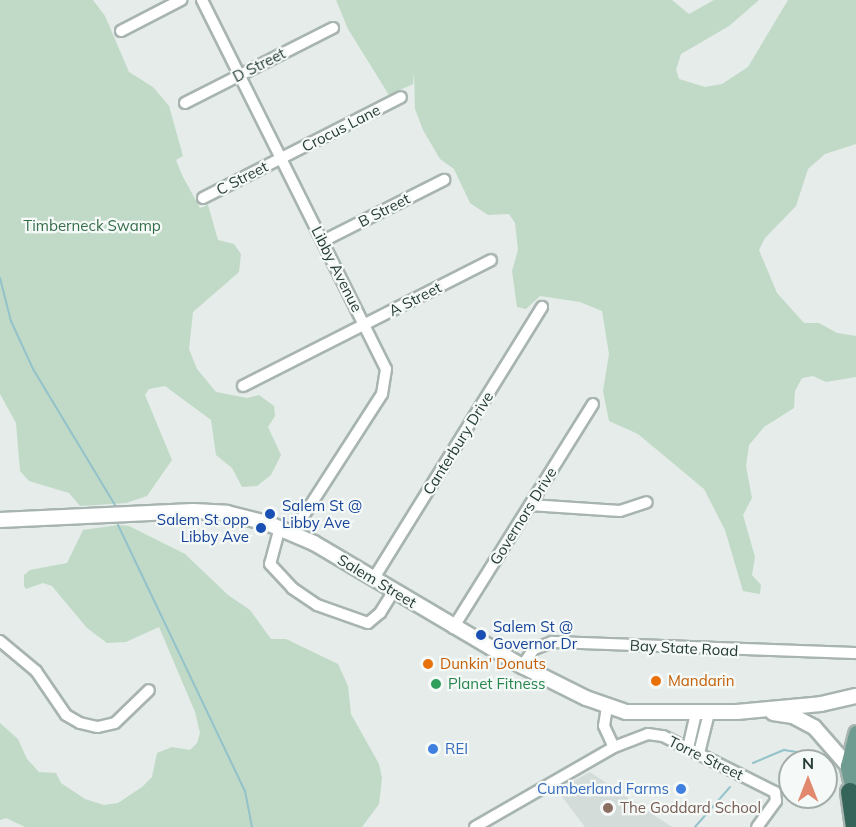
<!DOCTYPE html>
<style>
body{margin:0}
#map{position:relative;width:856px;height:827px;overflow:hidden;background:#e5ece9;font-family:Mulish,sans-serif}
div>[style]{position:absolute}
.built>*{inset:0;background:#d3dcd8}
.green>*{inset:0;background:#c0dac7}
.stream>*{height:2px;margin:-1px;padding:0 1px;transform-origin:1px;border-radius:1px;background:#94c2ca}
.roads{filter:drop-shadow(2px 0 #a8b4b0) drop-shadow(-2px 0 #a8b4b0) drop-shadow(0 2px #a8b4b0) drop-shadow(0 -2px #a8b4b0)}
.street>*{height:10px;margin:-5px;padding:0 5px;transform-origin:5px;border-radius:5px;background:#fff}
.secondary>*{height:14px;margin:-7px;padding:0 7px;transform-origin:7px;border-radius:7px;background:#fff}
.primary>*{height:15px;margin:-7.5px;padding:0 7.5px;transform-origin:7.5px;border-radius:7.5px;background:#6f9c90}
.highway>*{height:18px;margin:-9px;padding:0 9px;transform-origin:9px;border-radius:9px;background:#35645a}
.dots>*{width:16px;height:16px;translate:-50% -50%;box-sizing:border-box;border:3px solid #f5f9f7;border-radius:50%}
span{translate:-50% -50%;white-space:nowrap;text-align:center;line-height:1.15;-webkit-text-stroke:4.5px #f5f9f7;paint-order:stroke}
.street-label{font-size:15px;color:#263c36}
.park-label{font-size:15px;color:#356e4a}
.transit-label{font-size:15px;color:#164399}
.left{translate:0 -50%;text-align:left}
.right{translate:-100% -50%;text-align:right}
.food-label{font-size:15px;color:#c56008}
.leisure-label{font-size:15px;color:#27864d}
.shop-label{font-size:15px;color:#366cbe}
.education-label{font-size:15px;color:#785e54}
.north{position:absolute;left:778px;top:749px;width:60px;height:60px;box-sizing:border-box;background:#f5f9f7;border:2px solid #a2adaa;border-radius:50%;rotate:0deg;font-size:16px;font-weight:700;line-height:24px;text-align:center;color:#263c36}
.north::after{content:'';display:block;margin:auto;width:21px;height:27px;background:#e1886d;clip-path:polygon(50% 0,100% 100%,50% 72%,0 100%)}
</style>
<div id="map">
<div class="built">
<div style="clip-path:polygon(590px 772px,672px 827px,585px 827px,557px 790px)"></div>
</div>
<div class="green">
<div style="clip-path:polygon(0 0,93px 0,105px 16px,129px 72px,153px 87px,169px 106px,183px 156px,176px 160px,182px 175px,200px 208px,208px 205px,218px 240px,234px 244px,241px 254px,239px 272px,193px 312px,189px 349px,197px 369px,216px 392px,247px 398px,259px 395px,274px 406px,275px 416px,268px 427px,281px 455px,271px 475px,257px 486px,242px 487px,232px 468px,216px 455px,211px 420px,165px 386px,149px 389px,145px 395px,172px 460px,147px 496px,126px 503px,80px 506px,69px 493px,29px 481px,20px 471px,16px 423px,0 394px)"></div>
<div style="clip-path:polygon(336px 0,672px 0,689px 14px,714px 0,759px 0,729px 26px,681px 54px,676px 70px,679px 79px,705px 87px,722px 84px,748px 67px,788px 0,856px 0,856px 144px,825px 154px,808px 169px,796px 206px,765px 238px,759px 250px,777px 293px,804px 323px,819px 323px,837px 333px,856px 336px,856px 377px,826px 382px,813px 376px,802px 378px,795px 391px,794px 408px,764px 427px,749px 445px,746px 466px,752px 498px,743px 515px,755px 557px,752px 575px,761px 585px,760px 594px,743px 591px,725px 530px,704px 489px,638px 434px,609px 421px,603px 391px,609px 354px,602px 311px,580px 302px,540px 296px,526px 309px,517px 307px,512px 271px,518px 250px,515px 223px,509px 214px,488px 215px,470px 203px,454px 169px,440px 159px,423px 130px,415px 109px,414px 71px,413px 84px,389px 95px,348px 29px)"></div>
<div style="clip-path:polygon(118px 525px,129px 526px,185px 554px,228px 595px,250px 610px,271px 639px,286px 639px,338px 664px,348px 686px,351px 714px,379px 764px,382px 778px,379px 804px,362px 827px,25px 827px,6px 818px,0 820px,0 723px,18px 739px,27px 759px,39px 772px,56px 773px,61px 783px,85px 799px,104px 805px,118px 803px,142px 787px,152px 777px,157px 753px,172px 747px,190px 750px,197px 743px,200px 733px,195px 712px,159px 627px,126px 642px,107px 643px,87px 628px,52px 586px,43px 583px,26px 589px,24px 586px,24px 575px,30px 570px,67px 563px,83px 530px)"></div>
</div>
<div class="stream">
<div style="left:0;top:278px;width:44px;rotate:75.7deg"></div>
<div style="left:11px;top:321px;width:53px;rotate:65.4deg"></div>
<div style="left:33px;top:369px;width:159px;rotate:58.9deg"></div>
<div style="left:118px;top:525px;width:295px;rotate:64.5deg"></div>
<div style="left:245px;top:791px;width:37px;rotate:79deg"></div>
<div style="left:753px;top:763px;width:34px;rotate:-23deg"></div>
<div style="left:784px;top:750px;width:37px;rotate:9deg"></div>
<div style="left:695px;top:827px;width:53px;rotate:-48.8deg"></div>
</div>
<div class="roads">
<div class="street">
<div style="left:202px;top:0;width:412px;rotate:63.5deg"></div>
<div style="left:386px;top:369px;width:25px;rotate:99deg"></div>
<div style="left:382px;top:394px;width:164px;rotate:122.8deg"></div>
<div style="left:121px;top:31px;width:68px;rotate:-27.3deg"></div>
<div style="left:185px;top:103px;width:166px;rotate:-26.9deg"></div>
<div style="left:203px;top:198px;width:222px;rotate:-27deg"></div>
<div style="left:323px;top:241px;width:136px;rotate:-26.8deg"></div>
<div style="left:243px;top:386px;width:278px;rotate:-26.9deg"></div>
<div style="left:530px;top:505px;width:90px;rotate:3.8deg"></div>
<div style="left:620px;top:511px;width:28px;rotate:-18deg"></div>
<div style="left:280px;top:527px;width:38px;rotate:105deg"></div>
<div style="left:270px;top:564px;width:33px;rotate:47deg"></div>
<div style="left:292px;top:588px;width:30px;rotate:34deg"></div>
<div style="left:317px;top:605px;width:54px;rotate:19.4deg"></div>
<div style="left:368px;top:623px;width:16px;rotate:-40deg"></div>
<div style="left:380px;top:613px;width:26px;rotate:-58deg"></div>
<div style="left:374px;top:578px;width:319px;rotate:-58.2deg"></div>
<div style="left:453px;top:628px;width:264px;rotate:-58deg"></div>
<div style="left:0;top:641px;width:47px;rotate:39.8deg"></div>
<div style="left:36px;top:671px;width:53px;rotate:55.7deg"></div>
<div style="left:66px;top:715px;width:16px;rotate:30deg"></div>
<div style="left:80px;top:723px;width:18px;rotate:13deg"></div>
<div style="left:98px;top:727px;width:17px;rotate:-13deg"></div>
<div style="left:115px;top:723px;width:47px;rotate:-44.1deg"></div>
<div style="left:522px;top:666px;width:21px;rotate:-55deg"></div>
<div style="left:534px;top:649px;width:19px;rotate:-21deg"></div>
<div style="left:552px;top:642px;width:304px;rotate:2.1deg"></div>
<div style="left:607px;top:707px;width:19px;rotate:99deg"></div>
<div style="left:604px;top:726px;width:23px;rotate:65deg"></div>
<div style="left:688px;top:748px;width:36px;rotate:-77deg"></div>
<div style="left:699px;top:753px;width:41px;rotate:-76deg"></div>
<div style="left:475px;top:827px;width:160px;rotate:-29.9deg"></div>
<div style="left:614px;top:747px;width:36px;rotate:-21deg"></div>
<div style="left:648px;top:734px;width:15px;rotate:8deg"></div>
<div style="left:663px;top:736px;width:125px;rotate:26.6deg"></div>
<div style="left:775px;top:792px;width:9px;rotate:84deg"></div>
<div style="left:776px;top:801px;width:32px;rotate:126deg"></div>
</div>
<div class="secondary">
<div style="left:0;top:520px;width:193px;rotate:-2.7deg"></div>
<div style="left:193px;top:511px;width:34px;rotate:3deg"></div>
<div style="left:227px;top:513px;width:41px;rotate:14deg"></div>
<div style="left:267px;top:523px;width:51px;rotate:23.1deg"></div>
<div style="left:314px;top:543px;width:242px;rotate:30.6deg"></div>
<div style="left:522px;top:666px;width:72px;rotate:26.6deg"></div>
<div style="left:586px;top:698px;width:42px;rotate:19.3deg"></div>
<div style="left:626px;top:712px;width:111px"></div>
<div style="left:737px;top:712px;width:84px;rotate:-5.4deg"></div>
<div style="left:821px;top:704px;width:36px;rotate:-13deg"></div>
<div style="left:773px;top:713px;width:20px;rotate:9deg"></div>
<div style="left:793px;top:716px;width:24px;rotate:28deg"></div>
<div style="left:814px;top:727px;width:52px;rotate:48.9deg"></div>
</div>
<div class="primary">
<div style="left:856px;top:802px;width:37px;rotate:-103deg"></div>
<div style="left:848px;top:766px;width:34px;rotate:-76deg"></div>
</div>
<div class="highway">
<div style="left:850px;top:792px;width:35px;rotate:82deg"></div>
</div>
</div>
<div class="dots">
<div style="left:270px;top:514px;background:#1a4fb4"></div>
<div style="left:261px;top:528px;background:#1a4fb4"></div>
<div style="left:481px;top:635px;background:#1a4fb4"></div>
<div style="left:428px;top:664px;background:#e8710a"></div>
<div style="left:656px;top:681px;background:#e8710a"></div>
<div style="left:436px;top:684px;background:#2e9e5b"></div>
<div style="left:433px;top:749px;background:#3f7fe0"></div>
<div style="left:681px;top:789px;background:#3f7fe0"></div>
<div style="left:608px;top:808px;background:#8d6e63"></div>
</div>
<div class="street-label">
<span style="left:259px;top:65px;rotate:-27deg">D Street</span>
<span style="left:341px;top:128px;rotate:-27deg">Crocus Lane</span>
<span style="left:242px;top:178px;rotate:-27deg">C Street</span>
<span style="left:384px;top:210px;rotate:-27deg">B Street</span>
<span style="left:337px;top:269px;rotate:63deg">Libby Avenue</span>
<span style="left:415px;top:299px;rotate:-27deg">A Street</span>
<span style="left:458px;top:443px;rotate:-58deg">Canterbury Drive</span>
<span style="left:523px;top:516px;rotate:-58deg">Governors Drive</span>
<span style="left:377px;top:581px;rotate:31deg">Salem Street</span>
<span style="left:684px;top:648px;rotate:3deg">Bay State Road</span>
<span style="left:706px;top:758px;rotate:26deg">Torre Street</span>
</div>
<div class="park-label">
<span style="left:92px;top:226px">Timberneck Swamp</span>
</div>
<div class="transit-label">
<span class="left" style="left:282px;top:514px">Salem St @<br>Libby Ave</span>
<span class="right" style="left:249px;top:528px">Salem St opp<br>Libby Ave</span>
<span class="left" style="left:493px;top:635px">Salem St @<br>Governor Dr</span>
</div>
<div class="food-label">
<span class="left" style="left:440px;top:664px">Dunkin' Donuts</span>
<span class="left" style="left:668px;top:681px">Mandarin</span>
</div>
<div class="leisure-label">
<span class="left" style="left:448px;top:684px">Planet Fitness</span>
</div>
<div class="shop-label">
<span class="left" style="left:445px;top:749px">REI</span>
<span class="right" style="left:669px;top:789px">Cumberland Farms</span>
</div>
<div class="education-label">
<span class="left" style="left:620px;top:808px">The Goddard School</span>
</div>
<div class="north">N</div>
</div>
